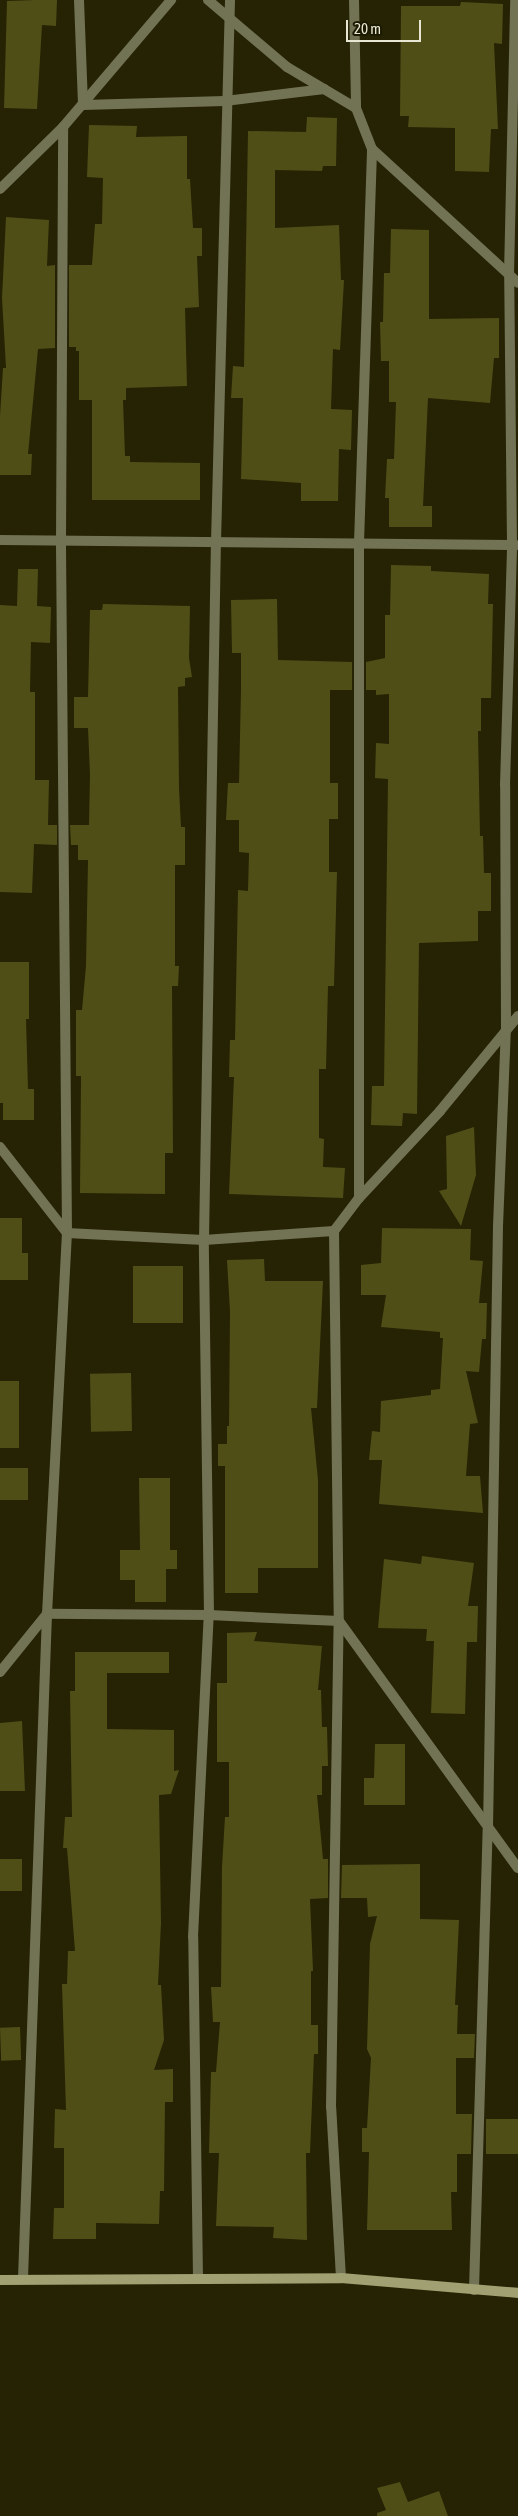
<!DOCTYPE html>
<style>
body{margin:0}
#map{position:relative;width:518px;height:2516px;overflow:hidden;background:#252304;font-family:"Asap Condensed",sans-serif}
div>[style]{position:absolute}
.building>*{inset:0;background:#504e17;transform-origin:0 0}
.street>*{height:10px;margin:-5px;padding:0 5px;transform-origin:5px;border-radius:5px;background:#727255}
.secondary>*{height:10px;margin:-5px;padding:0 5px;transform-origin:5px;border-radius:5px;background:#a0a072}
span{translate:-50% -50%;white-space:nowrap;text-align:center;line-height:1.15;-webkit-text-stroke:4.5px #1b1a00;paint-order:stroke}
.scale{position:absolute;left:346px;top:20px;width:75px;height:22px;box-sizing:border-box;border:2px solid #e7e7d4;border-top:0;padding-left:6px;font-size:15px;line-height:18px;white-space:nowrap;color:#e7e7d4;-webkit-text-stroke:4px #1b1a00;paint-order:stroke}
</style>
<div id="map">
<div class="building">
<div style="clip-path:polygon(35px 0,57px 0,56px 26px,42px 25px,37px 109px,4px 108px,7px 1px)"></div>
<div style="clip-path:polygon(461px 2px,503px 4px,502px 44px,494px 43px,498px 129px,491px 129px,489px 172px,455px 171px,455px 128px,408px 127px,409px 116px,400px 116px,401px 6px,460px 6px)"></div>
<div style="clip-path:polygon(307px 117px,337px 118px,336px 166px,323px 166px,322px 171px,275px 170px,275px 228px,339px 225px,341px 280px,344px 280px,340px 350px,333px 349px,331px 409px,352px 410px,351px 450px,339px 449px,338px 501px,301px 501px,301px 483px,241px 479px,243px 398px,231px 398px,233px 366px,244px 367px,248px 131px,306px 132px)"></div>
<div style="clip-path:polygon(89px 125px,137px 126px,136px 137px,187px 136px,187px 179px,190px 179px,193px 228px,202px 228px,202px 256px,197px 256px,199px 307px,185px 308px,187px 386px,126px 388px,126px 400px,123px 400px,125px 456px,130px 456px,130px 462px,200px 463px,200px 500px,92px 500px,92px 400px,79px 400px,79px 351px,76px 351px,76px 347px,69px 347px,69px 265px,92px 265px,95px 224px,102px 224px,103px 178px,87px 177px)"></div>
<div style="clip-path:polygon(6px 217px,49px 220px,47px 266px,55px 265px,55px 348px,38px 349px,28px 454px,32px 454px,31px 475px,0 475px,0 416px,3px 368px,6px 368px,2px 298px)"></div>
<div style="clip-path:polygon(391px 229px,429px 230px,429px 319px,499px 318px,499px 358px,494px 358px,490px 403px,428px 398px,423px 506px,432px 506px,432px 527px,389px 527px,389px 498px,385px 498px,387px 459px,394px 459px,396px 402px,389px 402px,389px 361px,381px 361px,380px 322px,383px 322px,384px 273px,390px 273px)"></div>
<div style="clip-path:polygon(391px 565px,431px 566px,431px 571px,489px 574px,488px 604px,493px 604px,491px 698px,481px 698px,481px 731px,478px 731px,480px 836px,483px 836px,484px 873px,491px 873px,491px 911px,478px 911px,478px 941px,419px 943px,417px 1114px,403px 1113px,402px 1126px,371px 1125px,372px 1086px,384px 1086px,388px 779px,375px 778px,376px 743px,389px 744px,389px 694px,376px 695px,376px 690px,366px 690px,366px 662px,385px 658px,385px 615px,390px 615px)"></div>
<div style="clip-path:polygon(18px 569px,38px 569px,37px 606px,51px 607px,50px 643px,31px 642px,30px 692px,35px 692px,35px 780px,49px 780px,48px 825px,57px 825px,57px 845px,34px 844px,32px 893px,0 892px,0 605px,17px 606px)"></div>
<div style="clip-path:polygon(277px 599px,278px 660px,352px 662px,352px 690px,330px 690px,330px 783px,338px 783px,338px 819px,329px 819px,329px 872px,337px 872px,334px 986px,328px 986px,326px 1069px,319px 1069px,319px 1138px,324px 1139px,323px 1167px,345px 1168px,343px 1198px,229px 1194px,234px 1077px,229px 1077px,230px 1040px,235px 1040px,238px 890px,248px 891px,249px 853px,239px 852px,239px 820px,226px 820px,228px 783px,239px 783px,241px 690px,241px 653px,232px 653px,231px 600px)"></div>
<div style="clip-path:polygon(103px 604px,190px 606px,189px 658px,192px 677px,185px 678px,185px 686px,178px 687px,179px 788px,181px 827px,185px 827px,185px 865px,175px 865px,175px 966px,179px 966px,178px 986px,172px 986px,173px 1153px,165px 1153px,165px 1194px,80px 1193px,81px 1076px,76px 1076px,76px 1010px,82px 1010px,86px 966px,88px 860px,78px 860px,78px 845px,71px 845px,70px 825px,89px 825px,90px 775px,88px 728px,74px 728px,74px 697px,88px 697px,90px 610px,102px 610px)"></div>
<div style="clip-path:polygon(0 962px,29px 962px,29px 1019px,26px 1019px,28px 1089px,34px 1089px,34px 1120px,3px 1120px,3px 1103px,0 1103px)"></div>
<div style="clip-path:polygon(474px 1127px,476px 1175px,461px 1226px,439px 1191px,447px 1189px,446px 1136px)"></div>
<div style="clip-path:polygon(0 1218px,22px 1218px,22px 1253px,28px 1253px,28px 1280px,0 1280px)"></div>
<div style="clip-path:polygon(382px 1228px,471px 1229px,470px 1260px,483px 1261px,479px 1303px,487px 1303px,486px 1339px,482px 1339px,479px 1372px,466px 1371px,478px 1423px,470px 1424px,466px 1476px,480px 1476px,483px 1513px,379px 1504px,382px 1460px,369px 1460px,372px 1431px,380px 1432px,381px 1401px,431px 1395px,431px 1390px,440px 1389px,443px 1338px,440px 1338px,440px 1332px,381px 1327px,386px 1295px,361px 1295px,361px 1265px,381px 1263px)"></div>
<div style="clip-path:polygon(264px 1259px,265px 1281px,323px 1281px,317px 1408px,311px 1408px,318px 1480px,318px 1568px,258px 1568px,258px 1593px,225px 1593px,225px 1466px,218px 1466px,218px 1444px,227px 1444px,227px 1426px,229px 1426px,230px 1312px,227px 1260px)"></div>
<div style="left:133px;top:1266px;width:50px;height:57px"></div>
<div style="left:131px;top:1373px;width:58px;height:41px;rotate:89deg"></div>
<div style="left:0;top:1381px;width:19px;height:67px"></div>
<div style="left:0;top:1468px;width:28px;height:32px"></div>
<div style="clip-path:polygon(139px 1478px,170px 1478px,170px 1550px,177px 1550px,177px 1569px,166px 1569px,166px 1602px,135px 1602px,135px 1580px,120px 1580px,120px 1550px,140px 1550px)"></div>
<div style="clip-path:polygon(422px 1556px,474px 1563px,468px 1606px,478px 1606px,477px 1642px,467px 1642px,465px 1714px,431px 1713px,434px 1641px,426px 1641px,427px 1629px,378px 1628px,384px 1559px,421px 1564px)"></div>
<div style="clip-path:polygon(257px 1632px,254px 1641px,322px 1646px,318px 1690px,321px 1690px,322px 1727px,327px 1727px,328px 1766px,322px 1766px,322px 1795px,317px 1795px,323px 1859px,328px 1859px,328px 1898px,310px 1899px,313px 1971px,311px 1971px,311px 2025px,318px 2025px,318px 2054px,314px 2054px,310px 2153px,306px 2153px,307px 2240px,273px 2238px,274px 2227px,216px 2226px,219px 2153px,209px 2153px,211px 2072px,216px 2072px,220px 2022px,213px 2022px,211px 1987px,221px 1987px,222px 1867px,225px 1817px,229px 1817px,229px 1762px,217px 1762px,217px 1683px,227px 1683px,227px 1633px)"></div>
<div style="clip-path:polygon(75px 1652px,169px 1652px,169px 1673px,107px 1673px,107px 1729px,174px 1730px,174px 1771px,179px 1770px,171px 1794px,159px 1795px,161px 1923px,158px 1985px,161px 1985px,164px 2040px,154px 2070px,173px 2069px,173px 2102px,165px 2102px,164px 2191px,160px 2191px,159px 2224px,96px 2223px,96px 2239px,53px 2239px,54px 2208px,64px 2208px,64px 2148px,54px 2148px,55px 2109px,66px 2110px,62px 1984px,67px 1984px,68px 1951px,75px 1951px,67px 1848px,63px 1848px,65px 1817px,72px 1817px,70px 1691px,75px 1691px)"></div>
<div style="clip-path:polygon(22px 1721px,25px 1791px,0 1791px,0 1723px)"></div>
<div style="clip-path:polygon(375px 1744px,405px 1744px,405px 1805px,364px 1805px,364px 1778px,374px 1778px)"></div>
<div style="left:0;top:1859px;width:22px;height:32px"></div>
<div style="clip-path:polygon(420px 1864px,420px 1919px,459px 1920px,455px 2005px,458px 2005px,457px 2034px,475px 2034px,474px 2058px,456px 2058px,456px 2114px,472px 2114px,471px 2154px,457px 2154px,457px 2192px,451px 2192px,452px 2230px,367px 2230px,369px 2152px,362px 2152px,362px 2128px,367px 2128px,371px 2058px,367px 2049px,370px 1944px,377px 1916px,368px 1917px,367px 1898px,341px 1898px,342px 1865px)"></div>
<div style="left:20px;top:2027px;width:33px;height:20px;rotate:88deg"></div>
<div style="left:486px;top:2119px;width:32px;height:35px"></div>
<div style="clip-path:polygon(400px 2482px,408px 2502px,439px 2491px,448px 2516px,377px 2516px,377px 2513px,386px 2510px,377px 2488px)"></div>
</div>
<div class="street">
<div style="left:79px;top:0;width:105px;rotate:87.8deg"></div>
<div style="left:208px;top:0;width:104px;rotate:40.3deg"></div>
<div style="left:287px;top:67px;width:80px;rotate:30.7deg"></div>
<div style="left:356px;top:108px;width:44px;rotate:68.7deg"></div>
<div style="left:372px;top:149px;width:198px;rotate:42.5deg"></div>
<div style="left:354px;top:0;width:108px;rotate:88.9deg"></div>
<div style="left:83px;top:105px;width:142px;rotate:-1.6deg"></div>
<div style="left:225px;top:101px;width:100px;rotate:-6.9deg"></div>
<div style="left:0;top:189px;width:88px;rotate:-44.5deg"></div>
<div style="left:63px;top:127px;width:167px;rotate:-49.6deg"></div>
<div style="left:0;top:540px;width:516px;rotate:0.56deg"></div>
<div style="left:0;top:1147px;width:109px;rotate:52.1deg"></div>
<div style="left:67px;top:1233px;width:137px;rotate:2.9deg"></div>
<div style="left:204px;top:1240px;width:130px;rotate:-4deg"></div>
<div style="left:334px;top:1231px;width:390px;rotate:89.3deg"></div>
<div style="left:339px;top:1621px;width:130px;rotate:-177.4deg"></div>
<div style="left:209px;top:1615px;width:162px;rotate:-179.6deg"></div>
<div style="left:47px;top:1614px;width:382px;rotate:-87deg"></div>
<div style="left:67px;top:1233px;width:692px;rotate:-90.5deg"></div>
<div style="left:61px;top:541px;width:414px;rotate:-89.7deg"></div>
<div style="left:359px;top:1198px;width:119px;rotate:-47deg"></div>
<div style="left:440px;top:1111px;width:123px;rotate:-50.6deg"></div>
<div style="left:334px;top:1231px;width:41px;rotate:-52.9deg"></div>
<div style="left:359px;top:1198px;width:655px;rotate:-90deg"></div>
<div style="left:359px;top:543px;width:394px;rotate:-88.1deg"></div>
<div style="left:0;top:1672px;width:75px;rotate:-51deg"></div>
<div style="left:47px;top:1614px;width:665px;rotate:92.07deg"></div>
<div style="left:198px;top:2278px;width:341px;rotate:-90.8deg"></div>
<div style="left:193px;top:1937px;width:322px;rotate:-87.2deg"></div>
<div style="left:209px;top:1615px;width:375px;rotate:-90.8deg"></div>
<div style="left:204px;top:1240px;width:698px;rotate:-89.02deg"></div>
<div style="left:216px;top:542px;width:542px;rotate:-88.52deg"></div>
<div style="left:341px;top:2278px;width:171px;rotate:-93.3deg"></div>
<div style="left:331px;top:2107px;width:486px;rotate:-89.1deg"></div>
<div style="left:339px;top:1621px;width:305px;rotate:54.1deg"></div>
<div style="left:474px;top:2290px;width:461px;rotate:-88.3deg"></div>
<div style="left:488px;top:1829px;width:603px;rotate:-89.05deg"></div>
<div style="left:498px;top:1226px;width:198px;rotate:-87.7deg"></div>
<div style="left:506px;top:1028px;width:243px;rotate:-90.2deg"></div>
<div style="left:505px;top:785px;width:240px;rotate:-88.3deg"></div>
<div style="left:512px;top:545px;width:271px;rotate:-90.6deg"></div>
<div style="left:509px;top:274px;width:274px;rotate:-88.7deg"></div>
</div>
<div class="secondary">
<div style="left:0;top:2280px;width:341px;rotate:-0.3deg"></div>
<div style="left:341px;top:2278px;width:178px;rotate:4.8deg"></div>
</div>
<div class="scale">20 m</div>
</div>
